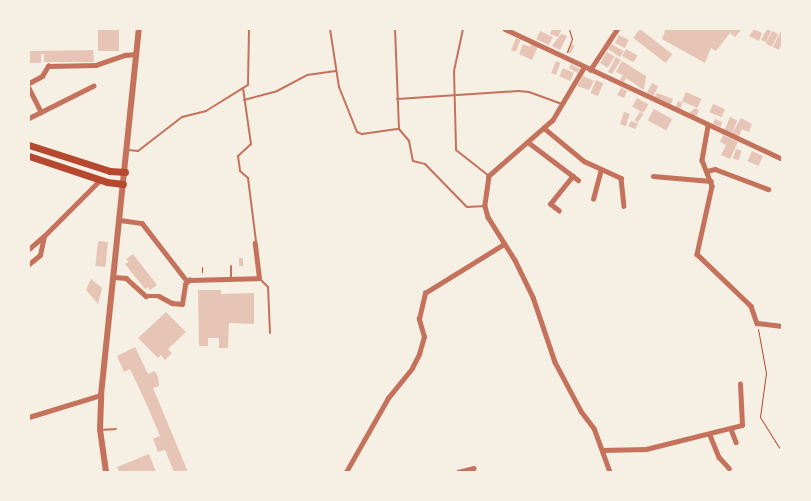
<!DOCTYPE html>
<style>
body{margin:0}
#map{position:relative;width:811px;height:501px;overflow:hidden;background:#f6efe4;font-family:Manrope,sans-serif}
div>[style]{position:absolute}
.building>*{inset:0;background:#e6c5b7;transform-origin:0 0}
.path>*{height:1px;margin:-0.5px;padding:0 0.5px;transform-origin:0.5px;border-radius:0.5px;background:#b5482f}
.service>*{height:2px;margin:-1px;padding:0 1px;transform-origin:1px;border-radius:1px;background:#c5725c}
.minor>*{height:4.5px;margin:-2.25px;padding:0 2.25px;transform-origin:2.25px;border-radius:2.25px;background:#c5725c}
.tertiary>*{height:5.5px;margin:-2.75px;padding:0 2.75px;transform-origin:2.75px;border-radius:2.75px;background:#c5725c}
.primary>*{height:7px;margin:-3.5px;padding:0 3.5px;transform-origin:3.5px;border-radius:3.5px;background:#b5482f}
span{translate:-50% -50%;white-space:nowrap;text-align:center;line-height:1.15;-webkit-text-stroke:5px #f6efe4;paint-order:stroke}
.frame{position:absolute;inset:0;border:30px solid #f6efe4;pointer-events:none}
</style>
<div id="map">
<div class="building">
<div style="left:98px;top:29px;width:21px;height:22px"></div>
<div style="clip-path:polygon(552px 29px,562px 29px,558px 37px,550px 34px)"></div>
<div style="left:640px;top:29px;width:41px;height:11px;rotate:38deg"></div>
<div style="clip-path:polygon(661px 29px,740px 29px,741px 30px,735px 37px,730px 33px,716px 51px,711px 48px,705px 63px,662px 39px,665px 31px)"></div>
<div style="clip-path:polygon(754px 29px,762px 33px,759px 41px,749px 36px)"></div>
<div style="clip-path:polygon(767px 29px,771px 31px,766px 42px,761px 40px)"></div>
<div style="clip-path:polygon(782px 29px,782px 43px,779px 50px,773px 47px)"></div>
<div style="left:540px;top:31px;width:14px;height:9px;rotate:25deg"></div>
<div style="left:772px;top:31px;width:7px;height:14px;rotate:27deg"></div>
<div style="clip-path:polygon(561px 34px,567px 36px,560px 50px,552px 46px)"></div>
<div style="left:619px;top:35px;width:11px;height:9px;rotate:27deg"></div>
<div style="left:516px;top:38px;width:5px;height:13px;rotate:22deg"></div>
<div style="clip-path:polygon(531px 43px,538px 46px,532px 60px,519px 54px,523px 44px,530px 47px)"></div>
<div style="left:571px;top:44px;width:4px;height:9px;rotate:27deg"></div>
<div style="clip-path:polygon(611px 44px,624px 51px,620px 57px,608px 49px)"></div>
<div style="left:626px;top:49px;width:13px;height:8px;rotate:29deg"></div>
<div style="clip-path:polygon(93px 50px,94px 62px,44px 62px,44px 54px,41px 54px,41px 63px,29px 63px,29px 51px)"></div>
<div style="left:607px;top:52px;width:9px;height:13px;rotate:32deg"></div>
<div style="clip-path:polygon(616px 57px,621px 60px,612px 74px,608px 72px)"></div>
<div style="left:556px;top:61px;width:5px;height:13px;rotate:22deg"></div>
<div style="clip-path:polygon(622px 61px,646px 76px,644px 90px,626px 78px,624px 82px,620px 80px,623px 75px,616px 72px)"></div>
<div style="clip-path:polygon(571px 64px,580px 69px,577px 73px,569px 68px)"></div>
<div style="left:563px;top:68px;width:12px;height:9px;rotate:24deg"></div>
<div style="clip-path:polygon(583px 76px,594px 81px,589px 90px,577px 86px)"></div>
<div style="left:596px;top:80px;width:8px;height:14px;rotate:23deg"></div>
<div style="left:652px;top:83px;width:7px;height:11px;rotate:27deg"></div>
<div style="clip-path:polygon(621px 88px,627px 91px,624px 98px,617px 95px)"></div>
<div style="left:686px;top:92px;width:17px;height:10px;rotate:24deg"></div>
<div style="clip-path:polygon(657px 93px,673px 99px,670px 106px,654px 98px)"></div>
<div style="left:637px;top:98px;width:13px;height:10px;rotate:29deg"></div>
<div style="left:678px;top:101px;width:5px;height:8px;rotate:22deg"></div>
<div style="left:713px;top:104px;width:13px;height:9px;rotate:23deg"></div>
<div style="clip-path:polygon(695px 108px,699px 110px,696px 117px,688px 114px)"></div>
<div style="left:654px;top:109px;width:21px;height:13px;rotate:29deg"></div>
<div style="left:624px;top:112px;width:6px;height:13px;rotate:18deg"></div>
<div style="left:640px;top:112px;width:4px;height:10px;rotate:34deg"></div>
<div style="left:730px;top:117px;width:8px;height:14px;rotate:23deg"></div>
<div style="clip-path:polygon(741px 118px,752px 124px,749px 132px,742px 129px,739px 136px,732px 133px)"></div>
<div style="left:715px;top:119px;width:8px;height:5px;rotate:23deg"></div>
<div style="clip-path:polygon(631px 121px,638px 124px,635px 129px,628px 126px)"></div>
<div style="clip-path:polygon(723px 135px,738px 142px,730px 159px,721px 155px,726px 145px,720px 142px)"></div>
<div style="left:736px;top:149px;width:6px;height:10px;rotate:18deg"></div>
<div style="left:752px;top:151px;width:12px;height:11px;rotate:24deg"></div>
<div style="left:98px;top:241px;width:10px;height:25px;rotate:6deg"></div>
<div style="clip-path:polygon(133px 254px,157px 285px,150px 290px,148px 287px,145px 289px,125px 264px,129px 262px,126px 259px)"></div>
<div style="left:239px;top:258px;width:4px;height:8px"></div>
<div style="clip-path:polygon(91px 279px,102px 288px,98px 304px,86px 290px)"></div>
<div style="clip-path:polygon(198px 290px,221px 290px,221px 294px,254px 293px,254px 324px,229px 323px,228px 348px,219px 348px,219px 338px,208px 338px,208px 346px,199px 346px)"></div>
<div style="clip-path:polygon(166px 312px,186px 332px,168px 349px,172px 353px,165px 360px,161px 355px,158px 358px,138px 338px)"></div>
<div style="clip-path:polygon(135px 347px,148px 374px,155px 371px,158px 377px,159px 386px,153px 388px,188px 472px,174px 472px,165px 450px,158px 452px,153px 439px,160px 436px,146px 403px,130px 369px,124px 372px,117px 356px)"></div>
<div style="clip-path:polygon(149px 454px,156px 472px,119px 472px,117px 467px)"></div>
</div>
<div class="path">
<div style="left:567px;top:52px;width:14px;rotate:-69deg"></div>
<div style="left:572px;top:39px;width:10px;rotate:-107deg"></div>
<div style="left:202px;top:272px;width:5px;rotate:-90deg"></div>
<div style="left:758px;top:329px;width:45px;rotate:79.7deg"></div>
<div style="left:766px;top:373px;width:44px;rotate:97.8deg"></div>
<div style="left:760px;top:417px;width:36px;rotate:58deg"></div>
</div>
<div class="service">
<div style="left:330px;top:29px;width:59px;rotate:81.2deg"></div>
<div style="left:339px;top:87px;width:48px;rotate:68.2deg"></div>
<div style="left:357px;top:132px;width:5px;rotate:22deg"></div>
<div style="left:362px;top:134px;width:37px;rotate:-8deg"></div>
<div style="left:399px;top:129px;width:16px;rotate:50deg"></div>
<div style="left:409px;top:141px;width:20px;rotate:79deg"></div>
<div style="left:413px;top:161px;width:12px;rotate:14deg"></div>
<div style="left:425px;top:164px;width:60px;rotate:45.7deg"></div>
<div style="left:467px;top:207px;width:18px;rotate:-3deg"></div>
<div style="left:395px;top:29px;width:100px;rotate:87.7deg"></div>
<div style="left:463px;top:29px;width:43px;rotate:102.1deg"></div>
<div style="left:454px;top:71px;width:79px;rotate:88.5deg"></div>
<div style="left:456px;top:150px;width:42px;rotate:38.2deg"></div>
<div style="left:243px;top:88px;width:57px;rotate:81.9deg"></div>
<div style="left:251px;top:144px;width:18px;rotate:137deg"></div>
<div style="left:238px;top:156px;width:15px;rotate:82deg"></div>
<div style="left:240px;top:171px;width:11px;rotate:41deg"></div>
<div style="left:248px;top:178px;width:64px;rotate:82.8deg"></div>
<div style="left:397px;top:99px;width:122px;rotate:-3.8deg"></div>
<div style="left:519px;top:91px;width:10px;rotate:6deg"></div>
<div style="left:529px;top:92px;width:35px;rotate:20deg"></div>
<div style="left:244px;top:100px;width:34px;rotate:-15deg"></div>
<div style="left:277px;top:91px;width:34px;rotate:-28deg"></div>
<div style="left:307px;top:75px;width:29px;rotate:-8deg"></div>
<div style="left:128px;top:150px;width:10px;rotate:6deg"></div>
<div style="left:138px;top:151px;width:56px;rotate:-37.7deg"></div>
<div style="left:182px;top:117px;width:25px;rotate:-14deg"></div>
<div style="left:206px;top:111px;width:49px;rotate:-31.8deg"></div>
<div style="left:248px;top:85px;width:56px;rotate:-89deg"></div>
<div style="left:231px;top:266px;width:11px;rotate:90deg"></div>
<div style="left:259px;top:278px;width:13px;rotate:45deg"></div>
<div style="left:268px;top:287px;width:46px;rotate:87.5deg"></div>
<div style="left:100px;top:430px;width:16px;rotate:-4deg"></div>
</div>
<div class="minor">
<div style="left:505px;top:29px;width:306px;rotate:25.1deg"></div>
<div style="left:584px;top:68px;width:61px;rotate:120.8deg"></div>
<div style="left:553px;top:120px;width:85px;rotate:138.8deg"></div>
<div style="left:489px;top:176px;width:30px;rotate:98deg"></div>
<div style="left:485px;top:206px;width:11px;rotate:75deg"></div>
<div style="left:488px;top:217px;width:51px;rotate:57.9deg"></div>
<div style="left:515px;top:260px;width:41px;rotate:64.1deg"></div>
<div style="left:533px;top:297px;width:69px;rotate:71.3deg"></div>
<div style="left:555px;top:362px;width:55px;rotate:62deg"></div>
<div style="left:581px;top:411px;width:21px;rotate:53deg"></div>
<div style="left:594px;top:428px;width:47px;rotate:70deg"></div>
<div style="left:590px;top:70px;width:49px;rotate:-56.6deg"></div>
<div style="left:29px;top:83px;width:15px;rotate:-28deg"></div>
<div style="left:42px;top:76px;width:12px;rotate:-59deg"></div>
<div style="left:48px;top:66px;width:48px;rotate:-1.2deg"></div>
<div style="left:96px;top:65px;width:31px;rotate:-19deg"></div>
<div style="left:125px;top:55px;width:11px;rotate:-5deg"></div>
<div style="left:29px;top:88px;width:27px;rotate:63deg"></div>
<div style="left:29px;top:118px;width:72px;rotate:-26.6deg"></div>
<div style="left:708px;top:126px;width:35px;rotate:100deg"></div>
<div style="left:702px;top:160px;width:28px;rotate:69deg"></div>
<div style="left:712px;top:186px;width:70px;rotate:102.4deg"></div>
<div style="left:697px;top:254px;width:75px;rotate:43.9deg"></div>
<div style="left:751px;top:306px;width:18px;rotate:71deg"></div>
<div style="left:757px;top:323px;width:25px;rotate:7deg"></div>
<div style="left:544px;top:128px;width:52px;rotate:39.5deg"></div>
<div style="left:584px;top:161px;width:41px;rotate:24.7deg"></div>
<div style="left:621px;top:178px;width:28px;rotate:84deg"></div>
<div style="left:528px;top:142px;width:63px;rotate:37.2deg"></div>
<div style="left:707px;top:171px;width:8px;rotate:-14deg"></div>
<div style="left:715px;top:169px;width:57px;rotate:20.7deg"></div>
<div style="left:653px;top:176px;width:58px;rotate:4.9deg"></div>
<div style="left:593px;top:199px;width:30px;rotate:-75deg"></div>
<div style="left:559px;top:211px;width:11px;rotate:-142deg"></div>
<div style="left:550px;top:204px;width:36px;rotate:-51deg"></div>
<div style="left:120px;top:220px;width:22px;rotate:8deg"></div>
<div style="left:142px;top:223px;width:73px;rotate:52.2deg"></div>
<div style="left:29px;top:249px;width:20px;rotate:-41deg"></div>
<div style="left:29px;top:264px;width:14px;rotate:-39deg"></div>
<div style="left:40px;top:255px;width:19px;rotate:-78deg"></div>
<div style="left:44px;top:236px;width:79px;rotate:-45deg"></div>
<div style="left:114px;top:277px;width:12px;rotate:5deg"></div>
<div style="left:126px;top:278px;width:27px;rotate:42deg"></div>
<div style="left:146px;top:296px;width:13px"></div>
<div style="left:159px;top:296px;width:15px;rotate:28deg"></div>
<div style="left:172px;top:303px;width:10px;rotate:6deg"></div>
<div style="left:182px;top:304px;width:20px;rotate:-81deg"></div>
<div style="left:185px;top:284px;width:6px;rotate:-45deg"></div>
<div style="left:189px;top:280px;width:70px;rotate:-1.6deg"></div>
<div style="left:259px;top:278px;width:35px;rotate:-97deg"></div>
<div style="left:29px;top:417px;width:75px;rotate:-17deg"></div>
<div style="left:731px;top:429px;width:14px;rotate:69deg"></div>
<div style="left:710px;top:435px;width:24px;rotate:68deg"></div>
<div style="left:719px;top:457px;width:15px;rotate:48deg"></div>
<div style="left:602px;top:450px;width:44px;rotate:-1.3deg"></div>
<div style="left:646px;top:449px;width:99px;rotate:-14deg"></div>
<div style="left:742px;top:425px;width:41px;rotate:-92.8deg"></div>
<div style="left:346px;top:472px;width:85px;rotate:-60.4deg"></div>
<div style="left:388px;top:398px;width:38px;rotate:-51deg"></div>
<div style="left:412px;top:368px;width:16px;rotate:-63deg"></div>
<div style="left:419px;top:354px;width:18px;rotate:-74deg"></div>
<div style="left:424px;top:337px;width:19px;rotate:-106deg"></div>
<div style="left:419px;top:319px;width:27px;rotate:-77deg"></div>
<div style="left:425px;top:293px;width:93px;rotate:-31.8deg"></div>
<div style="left:458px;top:472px;width:16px;rotate:-14deg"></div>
</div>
<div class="tertiary">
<div style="left:106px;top:472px;width:42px;rotate:-98.1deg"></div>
<div style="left:100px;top:430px;width:35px;rotate:-88deg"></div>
<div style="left:101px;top:395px;width:368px;rotate:-84.1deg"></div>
</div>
<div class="primary">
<div style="left:29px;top:145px;width:85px;rotate:17.8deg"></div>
<div style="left:110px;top:171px;width:15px;rotate:4deg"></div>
<div style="left:29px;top:156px;width:82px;rotate:18.4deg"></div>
<div style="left:107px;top:182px;width:16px;rotate:7deg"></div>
</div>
<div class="frame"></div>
</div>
